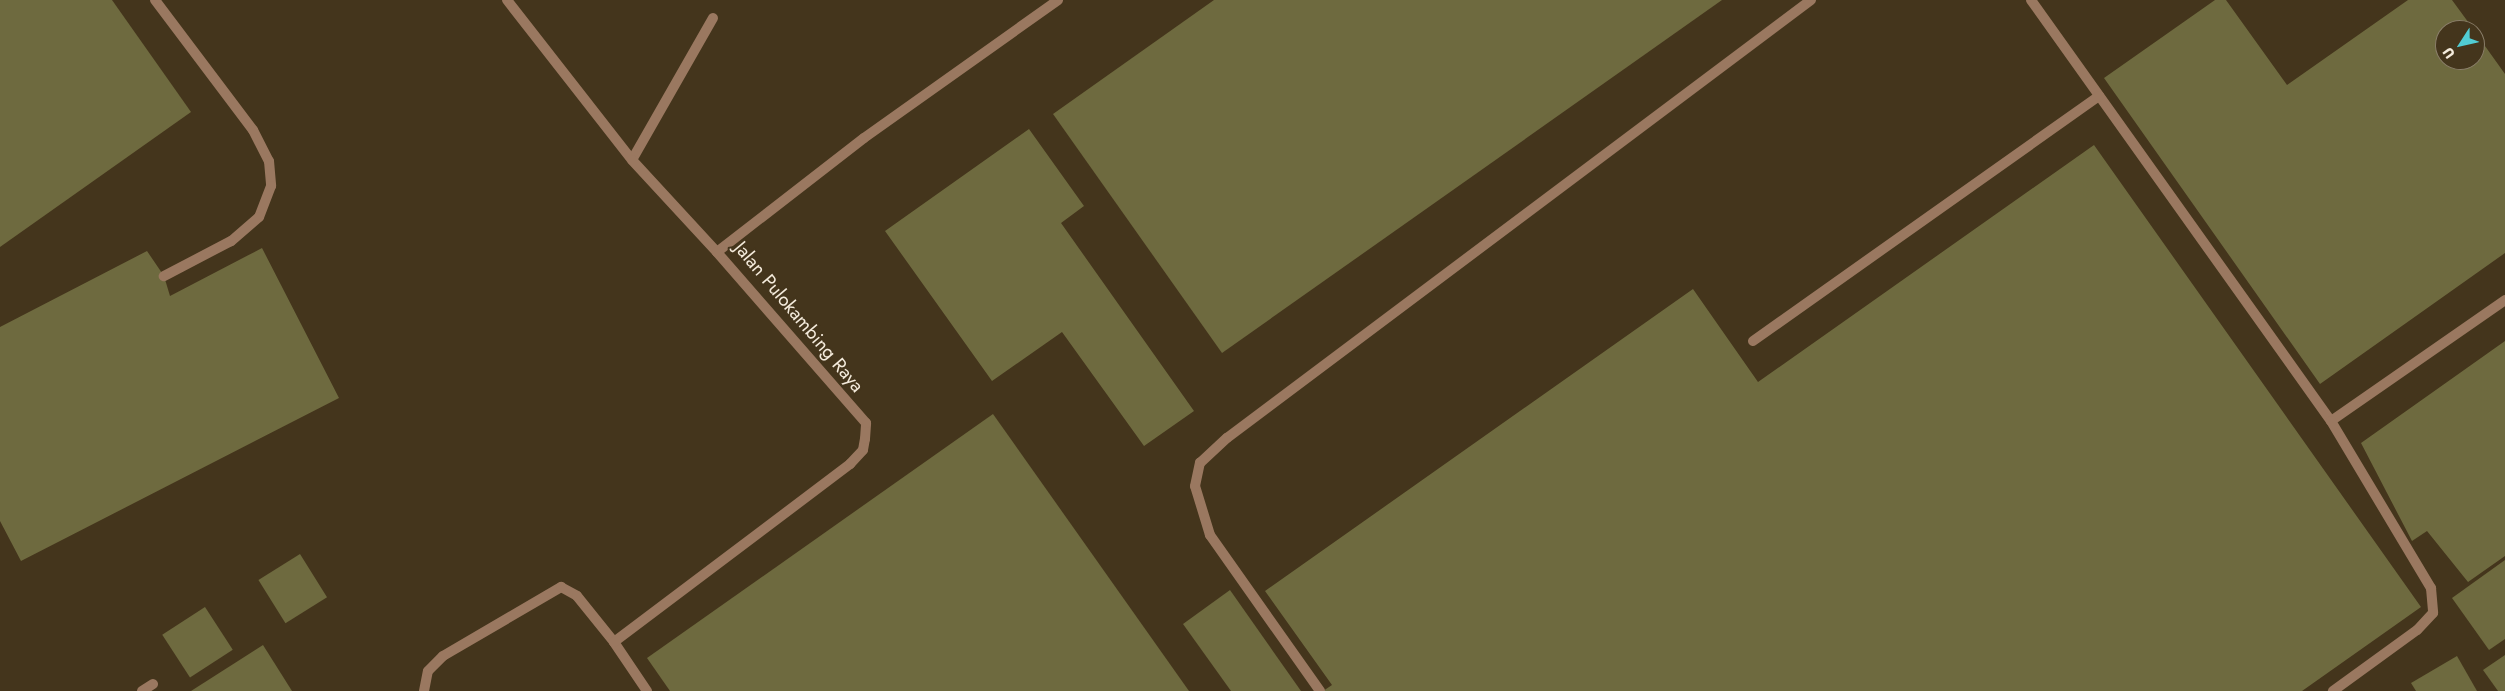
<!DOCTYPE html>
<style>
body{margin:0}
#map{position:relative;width:2505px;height:691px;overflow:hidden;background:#44351c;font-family:Jost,sans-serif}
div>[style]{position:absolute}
.building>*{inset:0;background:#6e6a3f;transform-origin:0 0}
.lane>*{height:10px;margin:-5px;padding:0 5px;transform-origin:5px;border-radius:5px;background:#9a7860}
.street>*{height:10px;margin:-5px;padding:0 5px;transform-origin:5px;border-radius:5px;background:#9a7860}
span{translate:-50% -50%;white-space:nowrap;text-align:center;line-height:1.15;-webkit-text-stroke:4px #44351c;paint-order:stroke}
.street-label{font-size:19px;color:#f4ebdc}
.north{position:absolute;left:2435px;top:20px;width:50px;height:50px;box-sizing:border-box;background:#44351c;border:1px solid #8a7e69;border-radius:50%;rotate:235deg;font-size:14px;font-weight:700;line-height:20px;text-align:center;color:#f4ebdc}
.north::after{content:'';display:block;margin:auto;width:18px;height:22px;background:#51ccd3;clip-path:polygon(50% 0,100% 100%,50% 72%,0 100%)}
</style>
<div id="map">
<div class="building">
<div style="clip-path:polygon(0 0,112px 0,191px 112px,0 247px)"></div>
<div style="clip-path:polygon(1214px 0,1722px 0,1222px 353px,1053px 114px)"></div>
<div style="clip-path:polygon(2215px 0,2226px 0,2287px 85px,2408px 0,2452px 0,2474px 30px,2445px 30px,2445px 60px,2475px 60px,2475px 32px,2505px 74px,2505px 253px,2320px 384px,2104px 78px)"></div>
<div style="clip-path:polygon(1029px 129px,1084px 206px,1061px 223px,1194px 411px,1144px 446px,1062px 332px,992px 381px,885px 231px)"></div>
<div style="clip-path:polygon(2094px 145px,2421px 607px,2302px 691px,1323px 691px,1332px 685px,1265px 591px,1693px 289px,1758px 382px)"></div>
<div style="clip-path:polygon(262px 248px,339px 398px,21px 561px,0 521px,0 327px,147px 251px,164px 276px,170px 296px)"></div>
<div style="clip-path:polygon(2505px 341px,2505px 556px,2468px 582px,2427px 531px,2412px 541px,2361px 443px)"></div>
<div style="clip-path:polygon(993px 414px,1189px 691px,670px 691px,647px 658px)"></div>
<div style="left:300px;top:554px;width:51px;height:49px;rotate:58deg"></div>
<div style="clip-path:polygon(2505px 560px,2505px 639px,2489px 650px,2452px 598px)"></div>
<div style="clip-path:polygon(1230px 590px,1301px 691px,1231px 691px,1183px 624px)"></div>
<div style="left:205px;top:607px;width:51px;height:51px;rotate:57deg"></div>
<div style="clip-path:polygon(263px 645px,292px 691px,191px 691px)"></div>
<div style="clip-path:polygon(2505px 655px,2505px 691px,2498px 691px,2483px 670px)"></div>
<div style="clip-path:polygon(2457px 656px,2477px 691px,2416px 691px,2411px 683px)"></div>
</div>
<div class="lane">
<div style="left:155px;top:0;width:163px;rotate:53deg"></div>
<div style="left:253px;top:130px;width:35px;rotate:63deg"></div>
<div style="left:269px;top:161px;width:25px;rotate:85deg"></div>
<div style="left:271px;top:186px;width:33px;rotate:111deg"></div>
<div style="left:259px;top:217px;width:37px;rotate:139deg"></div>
<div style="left:231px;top:241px;width:76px;rotate:152.4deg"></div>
<div style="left:507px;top:0;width:203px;rotate:52deg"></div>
<div style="left:2031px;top:0;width:517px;rotate:54.53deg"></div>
<div style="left:2331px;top:421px;width:212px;rotate:-34.8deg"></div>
<div style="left:713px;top:18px;width:163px;rotate:119.7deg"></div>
<div style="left:632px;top:160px;width:125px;rotate:47.3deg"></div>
<div style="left:1753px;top:341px;width:424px;rotate:-35.3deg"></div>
<div style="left:2331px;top:421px;width:195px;rotate:59.1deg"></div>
<div style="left:2431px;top:588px;width:25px;rotate:85deg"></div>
<div style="left:2433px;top:613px;width:23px;rotate:133deg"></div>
<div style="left:2417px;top:630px;width:104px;rotate:144deg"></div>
<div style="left:142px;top:691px;width:13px;rotate:-32deg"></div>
<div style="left:424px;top:691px;width:20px;rotate:-79deg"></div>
<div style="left:428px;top:671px;width:21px;rotate:-45deg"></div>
<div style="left:443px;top:656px;width:137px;rotate:-30.3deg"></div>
<div style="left:561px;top:587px;width:18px;rotate:29deg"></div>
<div style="left:577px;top:596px;width:59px;rotate:51.2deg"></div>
<div style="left:1320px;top:691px;width:191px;rotate:-125.2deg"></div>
<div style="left:1210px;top:535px;width:51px;rotate:-107deg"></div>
<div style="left:1195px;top:486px;width:24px;rotate:-78deg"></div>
<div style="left:1200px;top:463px;width:37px;rotate:-43deg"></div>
<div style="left:1227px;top:438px;width:730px;rotate:-36.87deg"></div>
</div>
<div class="street">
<div style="left:647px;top:691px;width:59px;rotate:-124deg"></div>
<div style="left:614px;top:642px;width:296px;rotate:-37deg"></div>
<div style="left:850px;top:464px;width:19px;rotate:-47deg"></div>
<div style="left:863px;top:450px;width:11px;rotate:-80deg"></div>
<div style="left:865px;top:439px;width:16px;rotate:-86deg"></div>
<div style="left:866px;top:423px;width:227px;rotate:-131.1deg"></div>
<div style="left:717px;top:252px;width:186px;rotate:-37.8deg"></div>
<div style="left:864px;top:138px;width:238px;rotate:-35.4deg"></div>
</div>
<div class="street-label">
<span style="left:799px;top:317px;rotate:50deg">Jalan Pulokambing Raya</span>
</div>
<div class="north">U</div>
</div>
